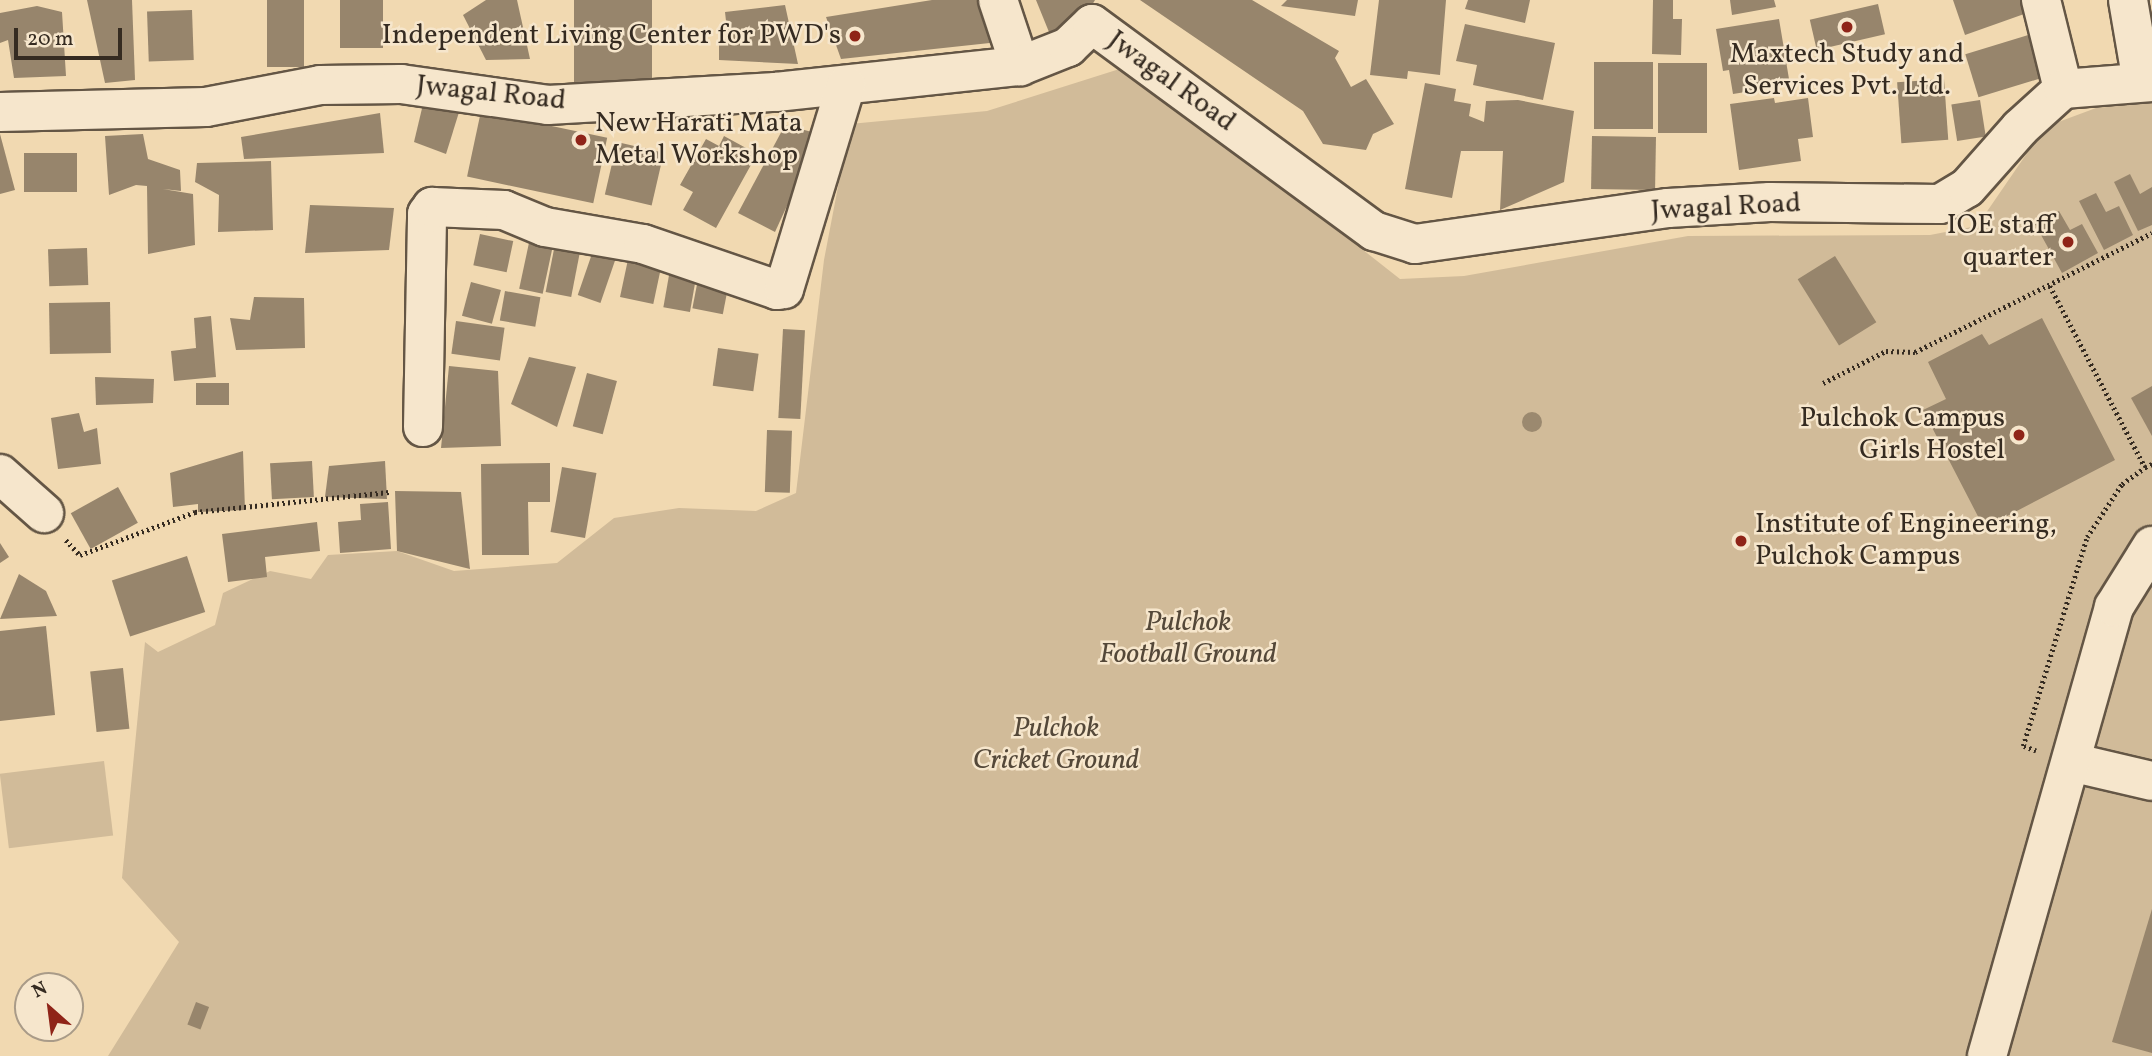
<!DOCTYPE html>
<style>
body{margin:0}
#map{position:relative;width:2152px;height:1056px;overflow:hidden;background:#f1d9b1;font-family:Vollkorn,serif}
div>[style]{position:absolute}
.green>*{inset:0;background:#d1bb99;transform-origin:0 0}
.building>*{inset:0;background:#97856c;transform-origin:0 0}
.path>*{height:4.5px;margin-top:-2.25px;transform-origin:0;background:repeating-linear-gradient(90deg,#352b21 0 2px,transparent 0 5.5px)}
.roads{filter:drop-shadow(2px 0 #645645) drop-shadow(-2px 0 #645645) drop-shadow(0 2px #645645) drop-shadow(0 -2px #645645)}
.minor>*{height:38px;margin:-19px;padding:0 19px;transform-origin:19px;border-radius:19px;background:#f6e6cc}
.trees>*{width:20px;height:20px;margin:-10px;border-radius:50%;background:#9b896f}
.dots>*{width:19px;height:19px;translate:-50% -50%;box-sizing:border-box;border:4px solid #f6e6cc;border-radius:50%}
span{translate:-50% -50%;white-space:nowrap;text-align:center;line-height:1.15;-webkit-text-stroke:5px #f6e6cc;paint-order:stroke}
.poi-label{font-size:28px;color:#352b21}
.right{translate:-100% -50%;text-align:right}
.left{translate:0 -50%;text-align:left}
.street-label{font-size:28px;color:#352b21}
.park-label{font-size:28px;color:#544839;font-style:italic}
.north{position:absolute;left:14px;top:972px;width:70px;height:70px;box-sizing:border-box;background:#f6e6cc;border:2px solid #a99b88;border-radius:50%;rotate:332deg;font-size:19px;font-weight:700;line-height:28px;text-align:center;color:#352b21}
.north::after{content:'';display:block;margin:auto;width:24px;height:32px;background:#8f2418;clip-path:polygon(50% 0,100% 100%,50% 72%,0 100%)}
.scale{position:absolute;left:14px;top:28px;width:108px;height:32px;box-sizing:border-box;border:4px solid #352b21;border-top:0;padding-left:9px;font-size:21px;line-height:24px;white-space:nowrap;color:#352b21;-webkit-text-stroke:5px #f6e6cc;paint-order:stroke}
</style>
<div id="map">
<div class="green">
<div style="clip-path:polygon(1129px 66px,1400px 279px,1464px 276px,1688px 236px,1930px 235px,1977px 226px,2034px 143px,2053px 124px,2096px 108px,2152px 103px,2152px 1056px,108px 1056px,179px 942px,122px 878px,145px 642px,158px 652px,215px 625px,223px 593px,270px 571px,311px 579px,328px 555px,397px 551px,454px 571px,557px 563px,614px 518px,679px 508px,756px 511px,796px 493px,824px 260px,850px 124px,987px 111px)"></div>
<div style="left:104px;top:761px;width:75px;height:105px;rotate:83deg"></div>
</div>
<div class="building">
<div style="clip-path:polygon(87px 0,132px 0,135px 80px,105px 83px)"></div>
<div style="left:267px;top:0;width:37px;height:67px"></div>
<div style="left:340px;top:0;width:43px;height:48px"></div>
<div style="clip-path:polygon(486px 0,517px 0,530px 59px,486px 60px,463px 15px)"></div>
<div style="left:574px;top:0;width:78px;height:93px"></div>
<div style="clip-path:polygon(932px 0,989px 0,999px 42px,841px 59px,826px 17px)"></div>
<div style="clip-path:polygon(1036px 0,1095px 0,1079px 27px,1051px 37px)"></div>
<div style="clip-path:polygon(1140px 0,1252px 0,1339px 51px,1335px 58px,1351px 87px,1366px 79px,1394px 124px,1373px 134px,1366px 150px,1323px 144px,1303px 111px)"></div>
<div style="clip-path:polygon(1287px 0,1358px 0,1355px 16px,1281px 6px)"></div>
<div style="clip-path:polygon(1379px 0,1446px 0,1440px 75px,1408px 71px,1407px 79px,1370px 75px)"></div>
<div style="clip-path:polygon(1468px 0,1530px 0,1525px 23px,1465px 9px)"></div>
<div style="clip-path:polygon(1653px 0,1673px 0,1673px 19px,1682px 19px,1681px 55px,1652px 54px)"></div>
<div style="clip-path:polygon(1730px 0,1774px 0,1776px 7px,1732px 15px)"></div>
<div style="clip-path:polygon(1953px 0,2035px 0,2038px 9px,1965px 35px)"></div>
<div style="left:1878px;top:4px;width:31px;height:70px;rotate:77deg"></div>
<div style="clip-path:polygon(785px 5px,798px 64px,719px 60px,719px 39px,728px 39px,725px 12px)"></div>
<div style="clip-path:polygon(37px 6px,62px 12px,66px 76px,14px 78px,8px 40px,0 43px,0 13px)"></div>
<div style="left:192px;top:10px;width:50px;height:45px;rotate:88deg"></div>
<div style="clip-path:polygon(1779px 19px,1790px 85px,1733px 94px,1729px 70px,1723px 71px,1716px 29px)"></div>
<div style="clip-path:polygon(1465px 24px,1555px 43px,1543px 100px,1473px 85px,1477px 65px,1456px 61px)"></div>
<div style="left:2038px;top:32px;width:45px;height:76px;rotate:73deg"></div>
<div style="left:1594px;top:62px;width:59px;height:67px"></div>
<div style="left:1658px;top:63px;width:49px;height:70px"></div>
<div style="left:1944px;top:79px;width:61px;height:47px;rotate:86deg"></div>
<div style="clip-path:polygon(1425px 83px,1456px 89px,1454px 101px,1471px 104px,1469px 116px,1484px 122px,1486px 101px,1518px 100px,1574px 111px,1564px 182px,1500px 210px,1503px 151px,1461px 151px,1452px 198px,1405px 189px)"></div>
<div style="clip-path:polygon(1774px 98px,1775px 103px,1808px 98px,1813px 137px,1798px 139px,1801px 161px,1739px 170px,1730px 104px)"></div>
<div style="clip-path:polygon(424px 100px,460px 109px,446px 154px,414px 142px)"></div>
<div style="left:1980px;top:100px;width:37px;height:29px;rotate:81deg"></div>
<div style="left:481px;top:111px;width:129px;height:67px;rotate:12deg"></div>
<div style="clip-path:polygon(380px 113px,384px 153px,244px 159px,241px 137px)"></div>
<div style="clip-path:polygon(785px 125px,812px 132px,797px 184px,775px 232px,738px 213px)"></div>
<div style="clip-path:polygon(0 134px,15px 190px,0 194px)"></div>
<div style="clip-path:polygon(143px 134px,148px 159px,180px 170px,181px 191px,163px 189px,193px 194px,195px 245px,148px 254px,147px 186px,136px 185px,109px 195px,105px 136px)"></div>
<div style="clip-path:polygon(724px 136px,757px 154px,716px 228px,683px 210px,693px 192px,680px 185px,706px 139px,719px 146px)"></div>
<div style="left:1592px;top:136px;width:64px;height:53px;rotate:1deg"></div>
<div style="left:617px;top:142px;width:48px;height:54px;rotate:13deg"></div>
<div style="left:77px;top:153px;width:39px;height:53px;rotate:90deg"></div>
<div style="clip-path:polygon(271px 161px,273px 230px,218px 232px,219px 195px,195px 182px,197px 163px)"></div>
<div style="clip-path:polygon(2130px 174px,2140px 194px,2152px 187px,2152px 225px,2138px 231px,2114px 182px)"></div>
<div style="clip-path:polygon(2096px 193px,2106px 212px,2119px 206px,2133px 235px,2104px 250px,2079px 201px)"></div>
<div style="clip-path:polygon(310px 205px,394px 208px,389px 250px,305px 253px)"></div>
<div style="clip-path:polygon(2059px 211px,2070px 230px,2082px 224px,2098px 253px,2062px 273px,2035px 224px)"></div>
<div style="left:480px;top:234px;width:34px;height:32px;rotate:12deg"></div>
<div style="left:530px;top:238px;width:24px;height:52px;rotate:12deg"></div>
<div style="left:555px;top:244px;width:26px;height:49px;rotate:11deg"></div>
<div style="left:595px;top:245px;width:24px;height:53px;rotate:19deg"></div>
<div style="left:87px;top:248px;width:37px;height:39px;rotate:88deg"></div>
<div style="left:630px;top:250px;width:34px;height:48px;rotate:12deg"></div>
<div style="left:1835px;top:256px;width:78px;height:44px;rotate:58deg"></div>
<div style="left:671px;top:264px;width:27px;height:44px;rotate:10deg"></div>
<div style="left:700px;top:269px;width:31px;height:40px;rotate:11deg"></div>
<div style="left:471px;top:282px;width:31px;height:35px;rotate:15deg"></div>
<div style="left:505px;top:291px;width:36px;height:30px;rotate:10deg"></div>
<div style="clip-path:polygon(254px 297px,304px 298px,305px 348px,236px 350px,230px 318px,250px 320px)"></div>
<div style="left:110px;top:302px;width:51px;height:61px;rotate:89deg"></div>
<div style="clip-path:polygon(211px 316px,216px 377px,174px 381px,171px 351px,196px 348px,194px 318px)"></div>
<div style="clip-path:polygon(2042px 318px,2115px 460px,1984px 528px,1923px 410px,1946px 399px,1928px 362px,1982px 334px,1989px 345px)"></div>
<div style="left:456px;top:321px;width:49px;height:33px;rotate:8deg"></div>
<div style="left:783px;top:329px;width:22px;height:89px;rotate:3deg"></div>
<div style="left:718px;top:348px;width:41px;height:38px;rotate:8deg"></div>
<div style="clip-path:polygon(529px 357px,576px 367px,557px 427px,511px 404px)"></div>
<div style="clip-path:polygon(449px 366px,498px 371px,501px 446px,441px 448px)"></div>
<div style="left:587px;top:373px;width:31px;height:55px;rotate:15deg"></div>
<div style="clip-path:polygon(95px 377px,154px 379px,153px 403px,96px 405px)"></div>
<div style="left:229px;top:383px;width:22px;height:33px;rotate:90deg"></div>
<div style="clip-path:polygon(2152px 386px,2152px 436px,2131px 398px)"></div>
<div style="clip-path:polygon(79px 413px,84px 432px,97px 428px,101px 464px,58px 469px,51px 418px)"></div>
<div style="left:767px;top:430px;width:25px;height:62px;rotate:2deg"></div>
<div style="clip-path:polygon(243px 451px,245px 510px,198px 512px,198px 504px,173px 507px,170px 473px)"></div>
<div style="left:312px;top:461px;width:36px;height:42px;rotate:87deg"></div>
<div style="clip-path:polygon(385px 461px,387px 499px,325px 497px,329px 466px)"></div>
<div style="clip-path:polygon(550px 463px,550px 502px,528px 502px,529px 555px,482px 555px,481px 464px)"></div>
<div style="left:562px;top:467px;width:35px;height:66px;rotate:10deg"></div>
<div style="left:118px;top:487px;width:41px;height:54px;rotate:61deg"></div>
<div style="clip-path:polygon(395px 491px,461px 492px,470px 569px,397px 551px)"></div>
<div style="clip-path:polygon(388px 502px,391px 549px,340px 553px,338px 522px,361px 520px,360px 504px)"></div>
<div style="clip-path:polygon(317px 522px,320px 551px,265px 557px,267px 577px,228px 582px,222px 534px)"></div>
<div style="clip-path:polygon(0 543px,9px 557px,0 563px)"></div>
<div style="left:187px;top:556px;width:59px;height:79px;rotate:72deg"></div>
<div style="clip-path:polygon(19px 574px,46px 591px,57px 616px,0 619px)"></div>
<div style="clip-path:polygon(46px 626px,55px 715px,0 721px,0 631px)"></div>
<div style="left:123px;top:668px;width:61px;height:33px;rotate:84deg"></div>
<div style="clip-path:polygon(2152px 909px,2152px 1053px,2112px 1042px)"></div>
<div style="left:196px;top:1002px;width:14px;height:24px;rotate:21deg"></div>
</div>
<div class="path">
<div style="left:2050px;top:286px;width:204px;rotate:62.3deg"></div>
<div style="left:2145px;top:467px;width:8px;rotate:-23deg"></div>
<div style="left:1823px;top:383px;width:71px;rotate:-26.9deg"></div>
<div style="left:1886px;top:351px;width:29px;rotate:2deg"></div>
<div style="left:1915px;top:352px;width:265px;rotate:-26.7deg"></div>
<div style="left:66px;top:540px;width:21px;rotate:47deg"></div>
<div style="left:80px;top:555px;width:123px;rotate:-20.5deg"></div>
<div style="left:195px;top:512px;width:195px;rotate:-5.9deg"></div>
<div style="left:2036px;top:751px;width:14px;rotate:-159deg"></div>
<div style="left:2023px;top:746px;width:219px;rotate:-73deg"></div>
<div style="left:2087px;top:537px;width:64px;rotate:-56.6deg"></div>
<div style="left:2122px;top:484px;width:29px;rotate:-36deg"></div>
</div>
<div class="roads">
<div class="minor">
<div style="left:998px;top:0;width:70px;rotate:71.6deg"></div>
<div style="left:2041px;top:0;width:92px;rotate:76.1deg"></div>
<div style="left:2128px;top:0;width:83px;rotate:80.3deg"></div>
<div style="left:0;top:112px;width:206px;rotate:-1.4deg"></div>
<div style="left:206px;top:107px;width:116px;rotate:-10.9deg"></div>
<div style="left:320px;top:85px;width:81px;rotate:-0.7deg"></div>
<div style="left:401px;top:84px;width:148px;rotate:8.1deg"></div>
<div style="left:548px;top:105px;width:228px;rotate:-3.3deg"></div>
<div style="left:776px;top:92px;width:245px;rotate:-6.1deg"></div>
<div style="left:1020px;top:66px;width:52px;rotate:-21.6deg"></div>
<div style="left:1068px;top:47px;width:33px;rotate:-44deg"></div>
<div style="left:1092px;top:24px;width:350px;rotate:36.3deg"></div>
<div style="left:1374px;top:231px;width:43px;rotate:17.6deg"></div>
<div style="left:1415px;top:244px;width:256px;rotate:-8.1deg"></div>
<div style="left:1668px;top:208px;width:102px;rotate:-3.4deg"></div>
<div style="left:1770px;top:202px;width:170px;rotate:0.7deg"></div>
<div style="left:1940px;top:204px;width:31px;rotate:-31deg"></div>
<div style="left:1967px;top:188px;width:80px;rotate:-48.5deg"></div>
<div style="left:2020px;top:128px;width:58px;rotate:-42.2deg"></div>
<div style="left:2063px;top:89px;width:89px;rotate:-4.5deg"></div>
<div style="left:423px;top:427px;width:213px;rotate:-88.9deg"></div>
<div style="left:427px;top:214px;width:9px;rotate:-54deg"></div>
<div style="left:432px;top:207px;width:72px;rotate:2.4deg"></div>
<div style="left:504px;top:210px;width:44px;rotate:22.5deg"></div>
<div style="left:545px;top:227px;width:99px;rotate:9.8deg"></div>
<div style="left:643px;top:244px;width:142px;rotate:18.9deg"></div>
<div style="left:777px;top:290px;width:7px;rotate:-8deg"></div>
<div style="left:784px;top:289px;width:213px;rotate:-73.1deg"></div>
<div style="left:0;top:474px;width:59px;rotate:41.6deg"></div>
<div style="left:2071px;top:762px;width:83px;rotate:13.2deg"></div>
<div style="left:1987px;top:1056px;width:467px;rotate:-74.2deg"></div>
<div style="left:2114px;top:607px;width:72px;rotate:-58.1deg"></div>
</div>
</div>
<div class="trees">
<div style="left:1532px;top:422px"></div>
</div>
<div class="dots">
<div style="left:1847px;top:27px;background:#8f2418"></div>
<div style="left:855px;top:36px;background:#8f2418"></div>
<div style="left:581px;top:140px;background:#8f2418"></div>
<div style="left:2068px;top:242px;background:#8f2418"></div>
<div style="left:2019px;top:435px;background:#8f2418"></div>
<div style="left:1741px;top:541px;background:#8f2418"></div>
</div>
<div class="poi-label">
<span class="right" style="left:841px;top:36px">Independent Living Center for PWD's</span>
<span style="left:1847px;top:71px">Maxtech Study and<br>Services Pvt. Ltd.</span>
<span class="left" style="left:595px;top:140px">New Harati Mata<br>Metal Workshop</span>
<span class="right" style="left:2054px;top:242px">IOE staff<br>quarter</span>
<span class="right" style="left:2005px;top:435px">Pulchok Campus<br>Girls Hostel</span>
<span class="left" style="left:1755px;top:541px">Institute of Engineering,<br>Pulchok Campus</span>
</div>
<div class="street-label">
<span style="left:1171px;top:82px;rotate:36deg">Jwagal Road</span>
<span style="left:491px;top:94px;rotate:6deg">Jwagal Road</span>
<span style="left:1726px;top:208px;rotate:-3deg">Jwagal Road</span>
</div>
<div class="park-label">
<span style="left:1188px;top:639px">Pulchok<br>Football Ground</span>
<span style="left:1056px;top:745px">Pulchok<br>Cricket Ground</span>
</div>
<div class="north">N</div>
<div class="scale">20 m</div>
</div>
